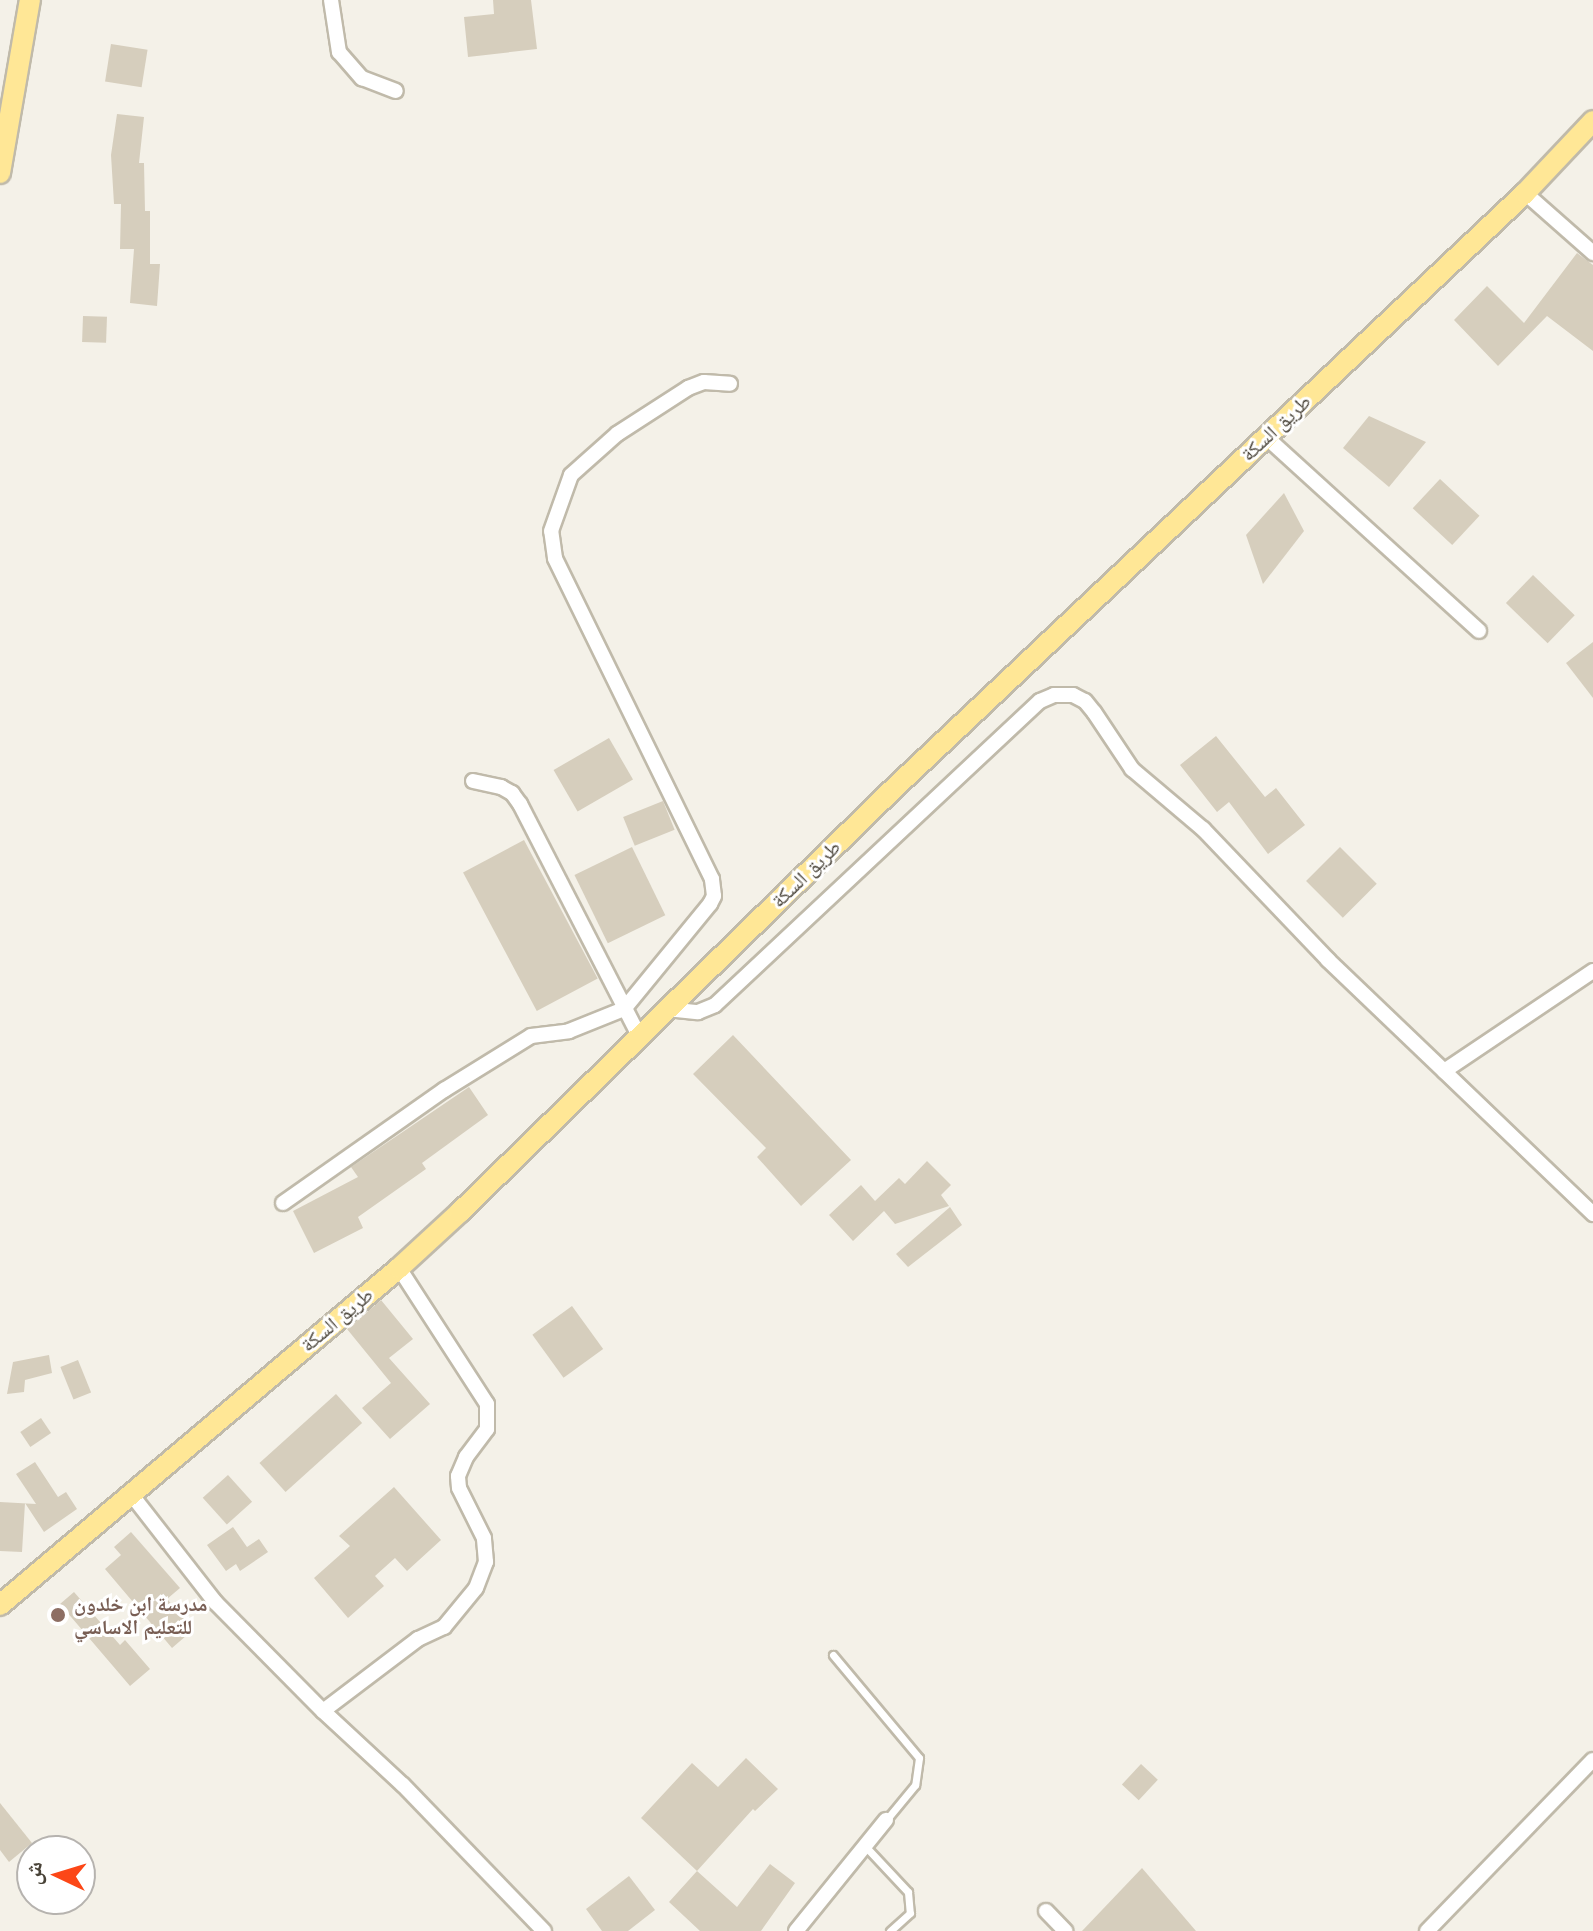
<!DOCTYPE html>
<meta charset="utf-8">
<style>
body{margin:0}
#map{position:relative;width:1593px;height:1931px;overflow:hidden;background:#f4f1e8;font-family:"Nunito Sans","Noto Naskh Arabic",sans-serif}
div>[style]{position:absolute}
.building>*{inset:0;background:#d6cebd;transform-origin:0 0}
.roads{filter:drop-shadow(2px 0 #c0baaa) drop-shadow(-2px 0 #c0baaa) drop-shadow(0 2px #c0baaa) drop-shadow(0 -2px #c0baaa)}
.service>*{height:7px;margin:-3.5px;padding:0 3.5px;transform-origin:3.5px;border-radius:3.5px;background:#fff}
.minor>*{height:14px;margin:-7px;padding:0 7px;transform-origin:7px;border-radius:7px;background:#fff}
.primary>*{height:20px;margin:-10px;padding:0 10px;transform-origin:10px;border-radius:10px;background:#ffe796}
.dots>*{width:22px;height:22px;translate:-50% -50%;box-sizing:border-box;border:4px solid #fff;border-radius:50%}
span{translate:-50% -50%;white-space:nowrap;text-align:center;line-height:1.15;-webkit-text-stroke:6px #fff;paint-order:stroke}
.street-label{font-size:20px;color:#484237}
.education-label{font-size:20px;color:#785e54;font-weight:700}
.left{translate:0 -50%;text-align:left}
.north{position:absolute;left:16px;top:1835px;width:80px;height:80px;box-sizing:border-box;background:#fff;border:2px solid #b6b3af;border-radius:50%;rotate:274deg;font-size:22px;font-weight:700;line-height:32px;text-align:center;color:#484237}
.north::after{content:'';display:block;margin:auto;width:28px;height:36px;background:#fc4717;clip-path:polygon(50% 0,100% 100%,50% 72%,0 100%)}
</style>
<div id="map">
<div class="building">
<div style="clip-path:polygon(493px 0,531px 0,537px 49px,468px 57px,464px 17px,494px 14px)"></div>
<div style="left:111px;top:44px;width:37px;height:38px;rotate:9deg"></div>
<div style="clip-path:polygon(117px 114px,144px 117px,139px 163px,144px 163px,145px 211px,150px 211px,150px 264px,160px 264px,157px 306px,130px 303px,134px 249px,120px 249px,121px 204px,114px 204px,111px 155px)"></div>
<div style="clip-path:polygon(1577px 253px,1593px 265px,1593px 351px,1547px 316px,1498px 366px,1454px 320px,1487px 286px,1524px 323px)"></div>
<div style="left:83px;top:316px;width:24px;height:26px;rotate:2deg"></div>
<div style="clip-path:polygon(1369px 416px,1426px 442px,1389px 487px,1343px 448px)"></div>
<div style="left:1440px;top:479px;width:54px;height:40px;rotate:43deg"></div>
<div style="clip-path:polygon(1284px 493px,1304px 531px,1263px 584px,1246px 535px)"></div>
<div style="left:1533px;top:575px;width:58px;height:39px;rotate:44deg"></div>
<div style="clip-path:polygon(1593px 642px,1593px 698px,1566px 663px)"></div>
<div style="clip-path:polygon(1216px 736px,1265px 797px,1276px 788px,1305px 825px,1268px 854px,1229px 802px,1217px 812px,1180px 765px)"></div>
<div style="left:609px;top:738px;width:48px;height:64px;rotate:60deg"></div>
<div style="left:663px;top:801px;width:31px;height:43px;rotate:68deg"></div>
<div style="left:524px;top:840px;width:157px;height:69px;rotate:62deg"></div>
<div style="left:632px;top:847px;width:76px;height:64px;rotate:64deg"></div>
<div style="left:1340px;top:847px;width:52px;height:48px;rotate:45deg"></div>
<div style="clip-path:polygon(733px 1035px,851px 1160px,801px 1206px,757px 1157px,766px 1148px,693px 1074px)"></div>
<div style="clip-path:polygon(469px 1087px,488px 1115px,422px 1163px,426px 1169px,358px 1217px,363px 1228px,314px 1253px,293px 1211px,358px 1177px,351px 1167px)"></div>
<div style="clip-path:polygon(927px 1161px,951px 1185px,941px 1195px,949px 1206px,895px 1224px,884px 1211px,853px 1241px,829px 1215px,861px 1185px,875px 1201px,899px 1178px,905px 1184px)"></div>
<div style="clip-path:polygon(950px 1207px,962px 1225px,908px 1267px,896px 1254px)"></div>
<div style="clip-path:polygon(381px 1300px,413px 1339px,389px 1358px,430px 1404px,390px 1439px,362px 1408px,391px 1383px,347px 1329px)"></div>
<div style="left:572px;top:1306px;width:53px;height:49px;rotate:54deg"></div>
<div style="clip-path:polygon(49px 1355px,52px 1373px,25px 1380px,24px 1392px,7px 1394px,13px 1362px)"></div>
<div style="left:78px;top:1360px;width:35px;height:19px;rotate:68deg"></div>
<div style="left:336px;top:1394px;width:39px;height:103px;rotate:48deg"></div>
<div style="left:41px;top:1418px;width:18px;height:25px;rotate:56deg"></div>
<div style="clip-path:polygon(35px 1462px,58px 1497px,66px 1492px,77px 1509px,44px 1532px,25px 1503px,22px 1552px,0 1551px,0 1502px,36px 1504px,16px 1474px)"></div>
<div style="left:228px;top:1475px;width:36px;height:34px;rotate:48deg"></div>
<div style="clip-path:polygon(394px 1487px,441px 1540px,407px 1571px,395px 1558px,375px 1576px,384px 1586px,348px 1618px,314px 1578px,350px 1546px,339px 1536px)"></div>
<div style="clip-path:polygon(233px 1527px,247px 1547px,259px 1539px,268px 1552px,240px 1571px,236px 1564px,226px 1571px,207px 1545px)"></div>
<div style="clip-path:polygon(131px 1532px,180px 1588px,167px 1599px,194px 1629px,172px 1648px,105px 1569px,121px 1555px,114px 1547px)"></div>
<div style="clip-path:polygon(74px 1592px,120px 1645px,125px 1640px,150px 1669px,130px 1686px,60px 1604px)"></div>
<div style="clip-path:polygon(746px 1758px,778px 1789px,755px 1811px,753px 1809px,697px 1871px,641px 1818px,692px 1763px,718px 1787px)"></div>
<div style="left:1141px;top:1764px;width:23px;height:28px;rotate:43deg"></div>
<div style="clip-path:polygon(0 1803px,32px 1843px,9px 1862px,0 1850px)"></div>
<div style="clip-path:polygon(770px 1864px,795px 1883px,761px 1931px,700px 1931px,669px 1902px,697px 1871px,737px 1907px)"></div>
<div style="clip-path:polygon(1142px 1868px,1196px 1931px,1082px 1931px)"></div>
<div style="clip-path:polygon(629px 1876px,655px 1910px,628px 1931px,602px 1931px,586px 1909px)"></div>
</div>
<div class="roads">
<div class="service">
<div style="left:833px;top:1655px;width:134px;rotate:50.1deg"></div>
<div style="left:919px;top:1758px;width:27px;rotate:98deg"></div>
<div style="left:915px;top:1785px;width:45px;rotate:129.6deg"></div>
<div style="left:865px;top:1846px;width:63px;rotate:46.9deg"></div>
<div style="left:908px;top:1892px;width:21px;rotate:85deg"></div>
<div style="left:910px;top:1913px;width:27px;rotate:138deg"></div>
</div>
<div class="minor">
<div style="left:331px;top:0;width:53px;rotate:81.3deg"></div>
<div style="left:339px;top:52px;width:35px;rotate:49deg"></div>
<div style="left:362px;top:78px;width:36px;rotate:21deg"></div>
<div style="left:1525px;top:193px;width:91px;rotate:41.4deg"></div>
<div style="left:1266px;top:437px;width:288px;rotate:42.3deg"></div>
<div style="left:473px;top:781px;width:29px;rotate:12deg"></div>
<div style="left:501px;top:787px;width:13px;rotate:29deg"></div>
<div style="left:512px;top:793px;width:14px;rotate:54deg"></div>
<div style="left:520px;top:804px;width:262px;rotate:62.8deg"></div>
<div style="left:1593px;top:971px;width:179px;rotate:146.1deg"></div>
<div style="left:1444px;top:1071px;width:207px;rotate:43.8deg"></div>
<div style="left:667px;top:1009px;width:31px;rotate:6deg"></div>
<div style="left:698px;top:1012px;width:18px;rotate:-22deg"></div>
<div style="left:715px;top:1005px;width:445px;rotate:-43.1deg"></div>
<div style="left:1040px;top:701px;width:15px;rotate:-23deg"></div>
<div style="left:1054px;top:695px;width:19px"></div>
<div style="left:1073px;top:695px;width:13px;rotate:27deg"></div>
<div style="left:1085px;top:701px;width:14px;rotate:51deg"></div>
<div style="left:1094px;top:712px;width:69px;rotate:56.3deg"></div>
<div style="left:1132px;top:769px;width:93px;rotate:40.2deg"></div>
<div style="left:1203px;top:829px;width:181px;rotate:46.3deg"></div>
<div style="left:1328px;top:960px;width:161px;rotate:43.7deg"></div>
<div style="left:283px;top:1203px;width:197px;rotate:-35.1deg"></div>
<div style="left:444px;top:1090px;width:102px;rotate:-31.8deg"></div>
<div style="left:531px;top:1036px;width:38px;rotate:-7deg"></div>
<div style="left:569px;top:1031px;width:59px;rotate:-21.8deg"></div>
<div style="left:624px;top:1009px;width:136px;rotate:-50.7deg"></div>
<div style="left:710px;top:904px;width:9px;rotate:-63deg"></div>
<div style="left:714px;top:896px;width:17px;rotate:-97deg"></div>
<div style="left:712px;top:879px;width:357px;rotate:-116.1deg"></div>
<div style="left:555px;top:558px;width:27px;rotate:-98deg"></div>
<div style="left:551px;top:531px;width:59px;rotate:-70.3deg"></div>
<div style="left:571px;top:475px;width:62px;rotate:-41.7deg"></div>
<div style="left:617px;top:434px;width:85px;rotate:-32.9deg"></div>
<div style="left:688px;top:388px;width:17px;rotate:-21deg"></div>
<div style="left:704px;top:382px;width:26px;rotate:4deg"></div>
<div style="left:131px;top:1494px;width:137px;rotate:52.1deg"></div>
<div style="left:215px;top:1602px;width:153px;rotate:45.3deg"></div>
<div style="left:323px;top:1711px;width:109px;rotate:42.8deg"></div>
<div style="left:403px;top:1785px;width:203px;rotate:46deg"></div>
<div style="left:323px;top:1711px;width:119px;rotate:-37.2deg"></div>
<div style="left:418px;top:1639px;width:29px;rotate:-25deg"></div>
<div style="left:444px;top:1627px;width:50px;rotate:-50.6deg"></div>
<div style="left:476px;top:1588px;width:28px;rotate:-69deg"></div>
<div style="left:486px;top:1562px;width:24px;rotate:-95deg"></div>
<div style="left:484px;top:1538px;width:56px;rotate:-116.6deg"></div>
<div style="left:459px;top:1488px;width:12px;rotate:-95deg"></div>
<div style="left:458px;top:1476px;width:21px;rotate:-67deg"></div>
<div style="left:466px;top:1457px;width:35px;rotate:-53deg"></div>
<div style="left:487px;top:1429px;width:25px;rotate:-90deg"></div>
<div style="left:487px;top:1404px;width:162px;rotate:-122.9deg"></div>
<div style="left:1046px;top:1911px;width:28px;rotate:46deg"></div>
<div style="left:796px;top:1931px;width:143px;rotate:-51deg"></div>
<div style="left:1427px;top:1931px;width:238px;rotate:-45.9deg"></div>
</div>
<div class="primary">
<div style="left:0;top:173px;width:176px;rotate:-80.2deg"></div>
<div style="left:0;top:1605px;width:522px;rotate:-40.18deg"></div>
<div style="left:399px;top:1268px;width:83px;rotate:-42.6deg"></div>
<div style="left:460px;top:1212px;width:600px;rotate:-44.32deg"></div>
<div style="left:889px;top:793px;width:874px;rotate:-43.33deg"></div>
<div style="left:1525px;top:193px;width:99px;rotate:-46.6deg"></div>
</div>
</div>
<div class="dots">
<div style="left:58px;top:1615px;background:#8d6e63"></div>
</div>
<div class="street-label">
<span style="left:1276px;top:428px;rotate:-43deg">طريق السكة</span>
<span style="left:806px;top:874px;rotate:-44deg">طريق السكة</span>
<span style="left:337px;top:1320px;rotate:-40deg">طريق السكة</span>
</div>
<div class="education-label">
<span class="left" style="left:74px;top:1616px">مدرسة ابن خلدون<br>للتعليم الاساسي</span>
</div>
<div class="north">ش</div>
</div>
